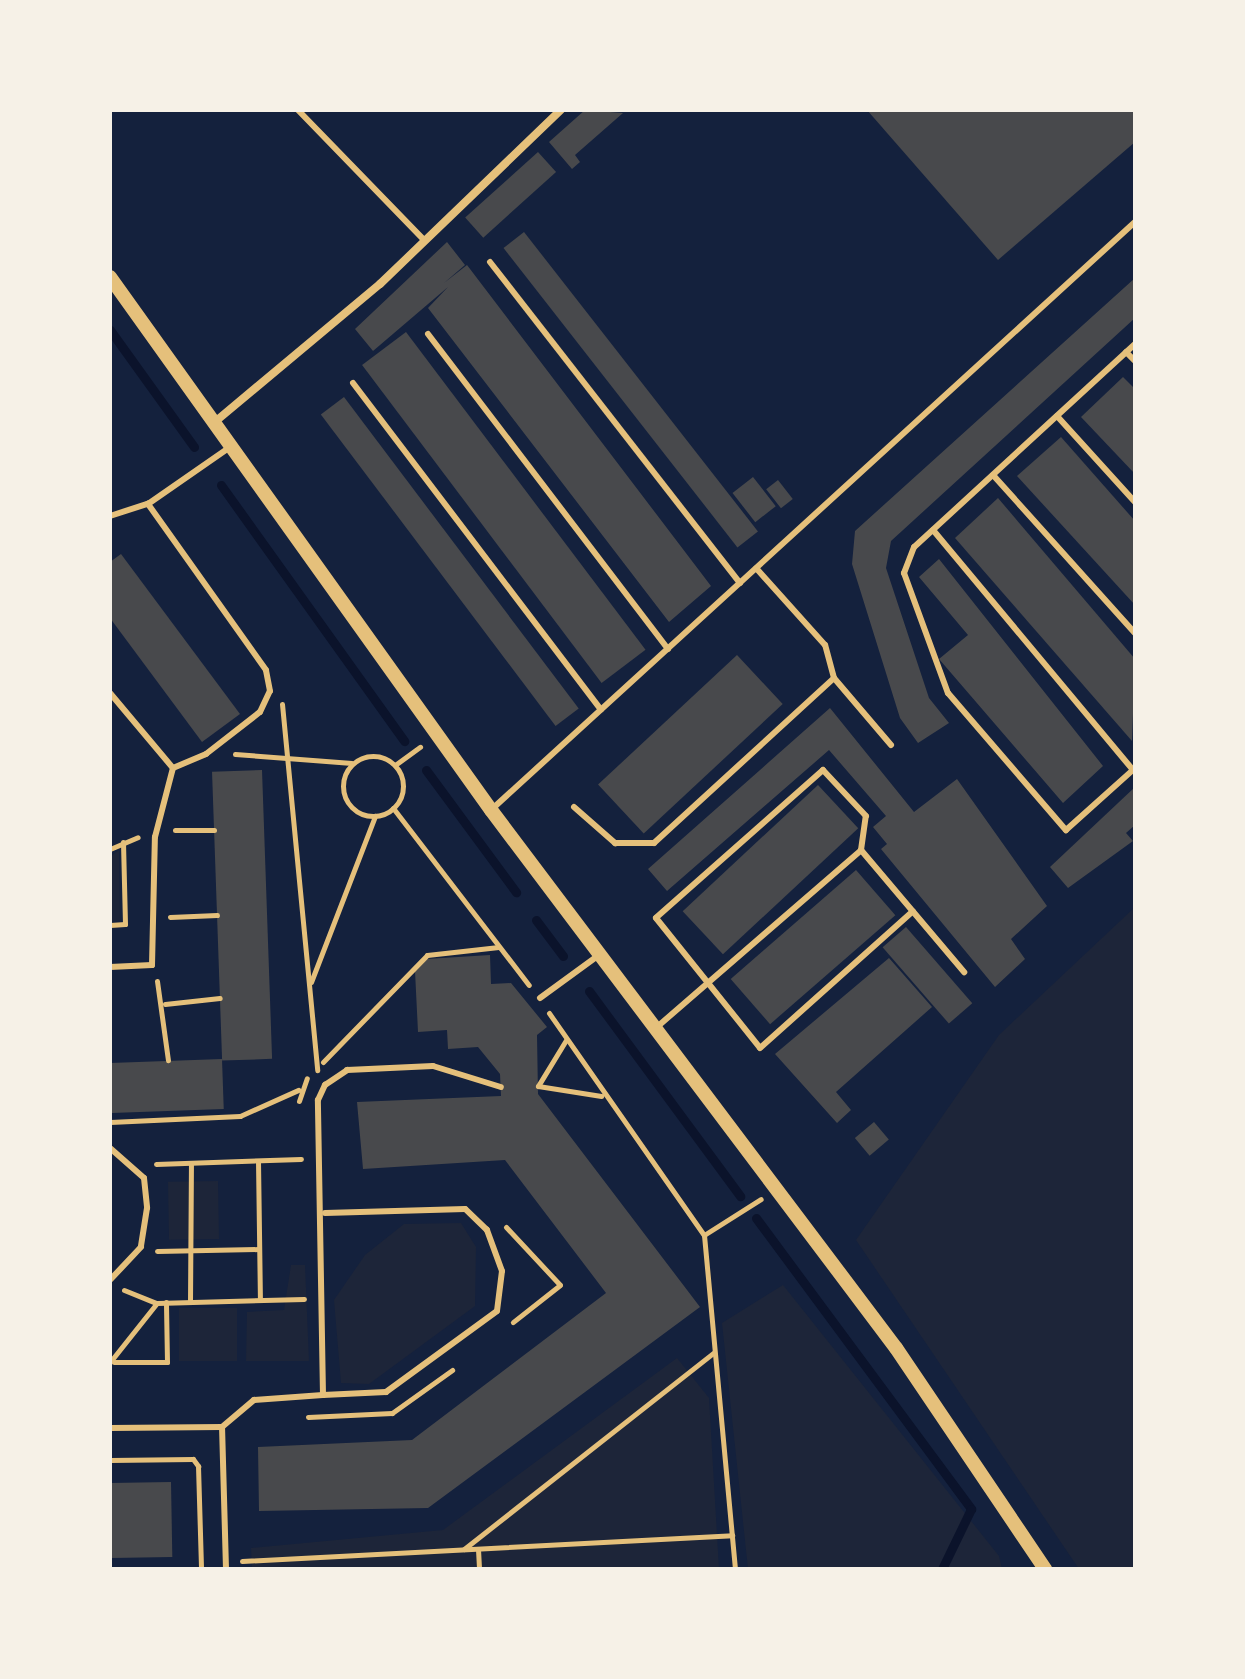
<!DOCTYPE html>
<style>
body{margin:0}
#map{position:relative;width:1245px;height:1679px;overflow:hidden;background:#14213d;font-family:"Fira Sans Condensed",sans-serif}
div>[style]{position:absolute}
.green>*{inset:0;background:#1d2539;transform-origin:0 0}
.stream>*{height:9px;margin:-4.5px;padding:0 4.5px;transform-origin:4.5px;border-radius:4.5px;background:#0b132b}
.building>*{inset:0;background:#48494c;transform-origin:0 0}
.path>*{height:5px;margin:-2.5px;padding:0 2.5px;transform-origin:2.5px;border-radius:2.5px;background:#e5c07b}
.path>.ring{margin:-2.5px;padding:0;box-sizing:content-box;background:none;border:5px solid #e5c07b;border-radius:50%}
.service>*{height:6px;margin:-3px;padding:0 3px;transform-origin:3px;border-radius:3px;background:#e5c07b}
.minor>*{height:8px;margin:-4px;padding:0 4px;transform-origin:4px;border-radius:4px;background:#e5c07b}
.tertiary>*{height:14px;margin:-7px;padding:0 7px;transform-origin:7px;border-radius:7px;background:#e5c07b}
span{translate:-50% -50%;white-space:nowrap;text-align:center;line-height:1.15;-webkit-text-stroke:6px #f6f1e7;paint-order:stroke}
.frame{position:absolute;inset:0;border:112px solid #f6f1e7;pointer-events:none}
</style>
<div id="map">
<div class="green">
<div style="clip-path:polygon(119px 850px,120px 920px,110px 921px,110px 857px)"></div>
<div style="clip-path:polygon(1135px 907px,1135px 1569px,1079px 1569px,856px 1240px,999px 1035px)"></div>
<div style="left:218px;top:1181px;width:58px;height:50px;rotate:89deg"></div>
<div style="clip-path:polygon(461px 1223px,476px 1247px,475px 1306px,369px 1384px,341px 1383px,334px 1300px,365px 1255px,404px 1224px)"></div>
<div style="clip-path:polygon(291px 1265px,305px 1265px,309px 1361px,246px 1361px,247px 1312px,284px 1310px)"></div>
<div style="clip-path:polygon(783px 1285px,999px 1556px,1002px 1569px,748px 1569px,722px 1323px)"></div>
<div style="left:237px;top:1308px;width:53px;height:58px;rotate:90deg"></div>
<div style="clip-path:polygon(677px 1358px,709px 1398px,719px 1569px,252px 1569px,251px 1548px,443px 1530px)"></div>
</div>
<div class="stream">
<div style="left:110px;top:330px;width:144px;rotate:54.3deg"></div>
<div style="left:221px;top:485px;width:315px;rotate:54.4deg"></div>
<div style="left:426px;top:770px;width:152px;rotate:53.6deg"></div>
<div style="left:536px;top:920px;width:45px;rotate:53.1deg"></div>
<div style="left:589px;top:991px;width:255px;rotate:53.6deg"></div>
<div style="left:756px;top:1218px;width:362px;rotate:53.5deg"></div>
<div style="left:971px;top:1509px;width:67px;rotate:115.8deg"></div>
</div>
<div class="building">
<div style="clip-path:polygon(585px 110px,623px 113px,575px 155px,580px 162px,572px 169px,549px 142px)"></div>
<div style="clip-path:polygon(867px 110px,1135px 110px,1135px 142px,998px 260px)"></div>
<div style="left:538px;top:152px;width:27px;height:98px;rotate:48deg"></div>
<div style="left:524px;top:232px;width:380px;height:26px;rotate:52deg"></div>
<div style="clip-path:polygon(447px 242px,465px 265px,444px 283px,467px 265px,711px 586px,669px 622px,428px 308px,448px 287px,373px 351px,355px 329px)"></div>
<div style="clip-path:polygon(1135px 278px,1135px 318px,891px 541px,886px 568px,929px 698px,949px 723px,918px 743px,900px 718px,852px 564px,855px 531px)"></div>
<div style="left:406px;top:332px;width:398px;height:55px;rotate:53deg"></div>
<div style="clip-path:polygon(1123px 377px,1135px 389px,1135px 474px,1081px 417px)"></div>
<div style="left:344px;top:397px;width:390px;height:29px;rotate:53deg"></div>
<div style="clip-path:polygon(1061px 437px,1135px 521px,1135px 605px,1017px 476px)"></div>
<div style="left:753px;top:477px;width:37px;height:26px;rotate:52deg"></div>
<div style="left:778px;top:480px;width:24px;height:15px;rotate:52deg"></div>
<div style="clip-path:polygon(998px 498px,1135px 659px,1132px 741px,955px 538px)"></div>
<div style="clip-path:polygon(121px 554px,240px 714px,202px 742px,110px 618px,110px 562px)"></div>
<div style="clip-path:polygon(939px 559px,1103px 766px,1063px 803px,939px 659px,968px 635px,919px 577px)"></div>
<div style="left:737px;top:655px;width:67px;height:190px;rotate:47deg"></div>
<div style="clip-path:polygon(830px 708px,914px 812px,957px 779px,1047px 906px,1011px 939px,1025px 959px,995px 987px,881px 849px,887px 844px,873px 827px,886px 816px,829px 750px,667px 891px,648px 869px)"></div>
<div style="left:262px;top:770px;width:289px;height:50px;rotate:88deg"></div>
<div style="left:818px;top:785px;width:59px;height:185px;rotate:47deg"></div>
<div style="clip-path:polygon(1135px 787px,1135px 825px,1126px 833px,1133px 841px,1068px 888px,1050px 867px)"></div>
<div style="left:856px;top:870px;width:60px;height:166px;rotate:49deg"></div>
<div style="left:906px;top:927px;width:101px;height:31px;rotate:49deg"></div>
<div style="clip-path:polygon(490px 955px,491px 984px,511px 983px,547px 1027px,537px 1035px,538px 1094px,700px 1307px,428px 1508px,259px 1511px,258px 1447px,412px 1440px,606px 1293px,505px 1160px,363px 1169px,357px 1102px,501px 1096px,500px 1074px,478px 1047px,448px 1049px,447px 1030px,418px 1032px,415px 971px,426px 959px)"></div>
<div style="clip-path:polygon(889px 958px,932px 1007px,836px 1092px,851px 1110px,837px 1123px,775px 1054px)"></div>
<div style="left:222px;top:1059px;width:50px;height:112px;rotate:88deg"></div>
<div style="left:874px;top:1122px;width:23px;height:25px;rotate:50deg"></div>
<div style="left:171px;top:1482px;width:75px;height:61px;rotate:89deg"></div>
</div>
<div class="path">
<div style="left:282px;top:704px;width:368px;rotate:84.5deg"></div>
<div style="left:235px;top:754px;width:117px;rotate:4.4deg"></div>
<div class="ring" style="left:343px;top:756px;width:55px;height:55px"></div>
<div style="left:395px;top:765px;width:31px;rotate:-36deg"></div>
<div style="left:393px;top:808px;width:223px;rotate:52.5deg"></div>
<div style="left:175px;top:830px;width:39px"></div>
<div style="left:110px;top:849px;width:30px;rotate:-23deg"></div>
<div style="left:170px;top:917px;width:47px;rotate:-2.4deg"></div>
<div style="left:110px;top:925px;width:15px;rotate:-4deg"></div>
<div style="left:125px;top:924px;width:82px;rotate:-91.4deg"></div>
<div style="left:157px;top:981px;width:80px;rotate:82.1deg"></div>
<div style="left:311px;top:982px;width:178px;rotate:-68.9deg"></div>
<div style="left:165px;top:1004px;width:55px;rotate:-6.2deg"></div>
<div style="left:549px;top:1013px;width:271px;rotate:55.1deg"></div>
<div style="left:704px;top:1235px;width:335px;rotate:84.7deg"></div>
<div style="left:566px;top:1040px;width:54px;rotate:121.3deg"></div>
<div style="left:538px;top:1086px;width:64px;rotate:9deg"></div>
<div style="left:323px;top:1062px;width:149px;rotate:-45.8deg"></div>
<div style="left:427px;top:955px;width:72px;rotate:-6.3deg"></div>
<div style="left:299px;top:1101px;width:24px;rotate:-71deg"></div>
<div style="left:110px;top:1122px;width:130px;rotate:-2.6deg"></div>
<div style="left:240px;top:1116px;width:64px;rotate:-24.1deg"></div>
<div style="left:258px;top:1161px;width:139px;rotate:89.2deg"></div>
<div style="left:156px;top:1164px;width:145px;rotate:-2deg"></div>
<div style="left:506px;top:1227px;width:79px;rotate:47deg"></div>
<div style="left:560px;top:1285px;width:60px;rotate:141.8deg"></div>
<div style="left:704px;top:1235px;width:67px;rotate:-32.3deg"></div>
<div style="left:157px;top:1251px;width:102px;rotate:-1.1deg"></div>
<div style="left:124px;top:1290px;width:35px;rotate:22deg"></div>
<div style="left:157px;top:1303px;width:147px;rotate:-1.6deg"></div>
<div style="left:190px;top:1302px;width:139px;rotate:-89.6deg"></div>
<div style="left:110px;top:1362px;width:75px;rotate:-51.5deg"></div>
<div style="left:114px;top:1362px;width:53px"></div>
<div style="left:167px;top:1362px;width:60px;rotate:-91deg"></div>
<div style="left:308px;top:1417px;width:84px;rotate:-2.7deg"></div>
<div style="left:392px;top:1413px;width:74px;rotate:-35.6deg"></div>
<div style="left:110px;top:1460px;width:83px;rotate:-0.7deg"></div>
<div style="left:193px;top:1459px;width:9px;rotate:54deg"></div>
<div style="left:198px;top:1466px;width:103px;rotate:88.3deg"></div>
<div style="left:464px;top:1549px;width:318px;rotate:-38.2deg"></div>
<div style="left:478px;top:1549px;width:20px;rotate:87deg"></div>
<div style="left:242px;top:1561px;width:491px;rotate:-3deg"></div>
</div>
<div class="service">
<div style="left:298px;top:110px;width:182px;rotate:45.9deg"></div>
<div style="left:490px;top:262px;width:407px;rotate:52.1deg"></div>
<div style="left:428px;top:334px;width:396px;rotate:52.7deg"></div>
<div style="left:1135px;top:344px;width:300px;rotate:137.4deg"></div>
<div style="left:914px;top:547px;width:28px;rotate:111deg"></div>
<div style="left:904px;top:573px;width:128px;rotate:69.9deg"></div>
<div style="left:948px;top:693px;width:181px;rotate:49.3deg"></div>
<div style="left:1066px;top:830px;width:93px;rotate:-41.9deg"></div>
<div style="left:1126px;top:352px;width:13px;rotate:45deg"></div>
<div style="left:353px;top:383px;width:410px;rotate:52.8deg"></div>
<div style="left:1057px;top:416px;width:116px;rotate:47.8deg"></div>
<div style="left:993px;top:475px;width:212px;rotate:48.1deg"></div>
<div style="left:110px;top:516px;width:40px;rotate:-18deg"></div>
<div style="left:148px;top:504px;width:100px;rotate:-34.8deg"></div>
<div style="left:933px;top:530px;width:312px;rotate:50.2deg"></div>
<div style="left:834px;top:678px;width:88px;rotate:49.6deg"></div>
<div style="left:110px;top:693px;width:98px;rotate:50deg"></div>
<div style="left:574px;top:807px;width:55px;rotate:41.3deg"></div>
<div style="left:615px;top:843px;width:39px"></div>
<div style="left:654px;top:843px;width:244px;rotate:-42.5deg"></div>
<div style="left:834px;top:678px;width:34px;rotate:-105deg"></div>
<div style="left:825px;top:645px;width:103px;rotate:-131.9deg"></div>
<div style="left:491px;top:810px;width:872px;rotate:-42.4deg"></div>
<div style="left:861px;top:850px;width:34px;rotate:-82deg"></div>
<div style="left:866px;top:816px;width:63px;rotate:-133.1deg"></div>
<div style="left:823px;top:770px;width:223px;rotate:138.5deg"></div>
<div style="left:656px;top:918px;width:166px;rotate:51.3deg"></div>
<div style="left:760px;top:1048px;width:205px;rotate:-41.8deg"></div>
<div style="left:110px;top:967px;width:42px;rotate:-2.7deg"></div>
<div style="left:152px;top:965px;width:128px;rotate:-88.7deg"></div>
<div style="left:155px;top:837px;width:71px;rotate:-75.4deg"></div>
<div style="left:173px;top:768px;width:36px;rotate:-23deg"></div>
<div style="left:206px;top:754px;width:68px;rotate:-37.9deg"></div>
<div style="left:260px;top:712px;width:23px;rotate:-65deg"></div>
<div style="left:270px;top:691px;width:21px;rotate:-101deg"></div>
<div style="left:266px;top:670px;width:204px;rotate:-125.4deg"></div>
<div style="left:540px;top:998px;width:73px;rotate:-36.1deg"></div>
<div style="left:657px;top:1027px;width:270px;rotate:-40.9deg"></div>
<div style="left:861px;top:850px;width:160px;rotate:49.8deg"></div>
<div style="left:110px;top:1148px;width:45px;rotate:41.4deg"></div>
<div style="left:144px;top:1178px;width:30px;rotate:84deg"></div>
<div style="left:147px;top:1208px;width:39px;rotate:99deg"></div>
<div style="left:141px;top:1247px;width:45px;rotate:133.2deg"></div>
<div style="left:323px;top:1395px;width:63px;rotate:-2.7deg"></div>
<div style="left:386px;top:1392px;width:137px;rotate:-36.1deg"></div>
<div style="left:497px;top:1311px;width:40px;rotate:-82.9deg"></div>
<div style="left:502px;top:1271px;width:44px;rotate:-110.1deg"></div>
<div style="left:487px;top:1230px;width:30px;rotate:-136deg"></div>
<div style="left:465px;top:1209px;width:140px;rotate:178.4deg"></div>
<div style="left:110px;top:1428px;width:112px;rotate:-0.5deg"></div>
<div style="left:226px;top:1569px;width:142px;rotate:-91.6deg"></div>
<div style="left:222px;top:1427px;width:42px;rotate:-40.2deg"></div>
<div style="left:254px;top:1400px;width:69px;rotate:-4.1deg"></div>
<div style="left:323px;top:1395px;width:295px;rotate:-91deg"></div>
<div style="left:318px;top:1100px;width:17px;rotate:-65deg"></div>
<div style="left:325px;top:1085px;width:27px;rotate:-34deg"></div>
<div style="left:347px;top:1070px;width:86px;rotate:-2.7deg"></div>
<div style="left:433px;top:1066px;width:71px;rotate:17.2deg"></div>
</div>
<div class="minor">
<div style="left:216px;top:421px;width:214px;rotate:-39.9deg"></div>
<div style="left:380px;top:284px;width:251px;rotate:-43.9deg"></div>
</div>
<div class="tertiary">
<div style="left:110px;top:277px;width:655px;rotate:54.44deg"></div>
<div style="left:491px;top:810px;width:673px;rotate:53.03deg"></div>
<div style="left:896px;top:1348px;width:267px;rotate:56deg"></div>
</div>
<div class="frame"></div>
</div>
